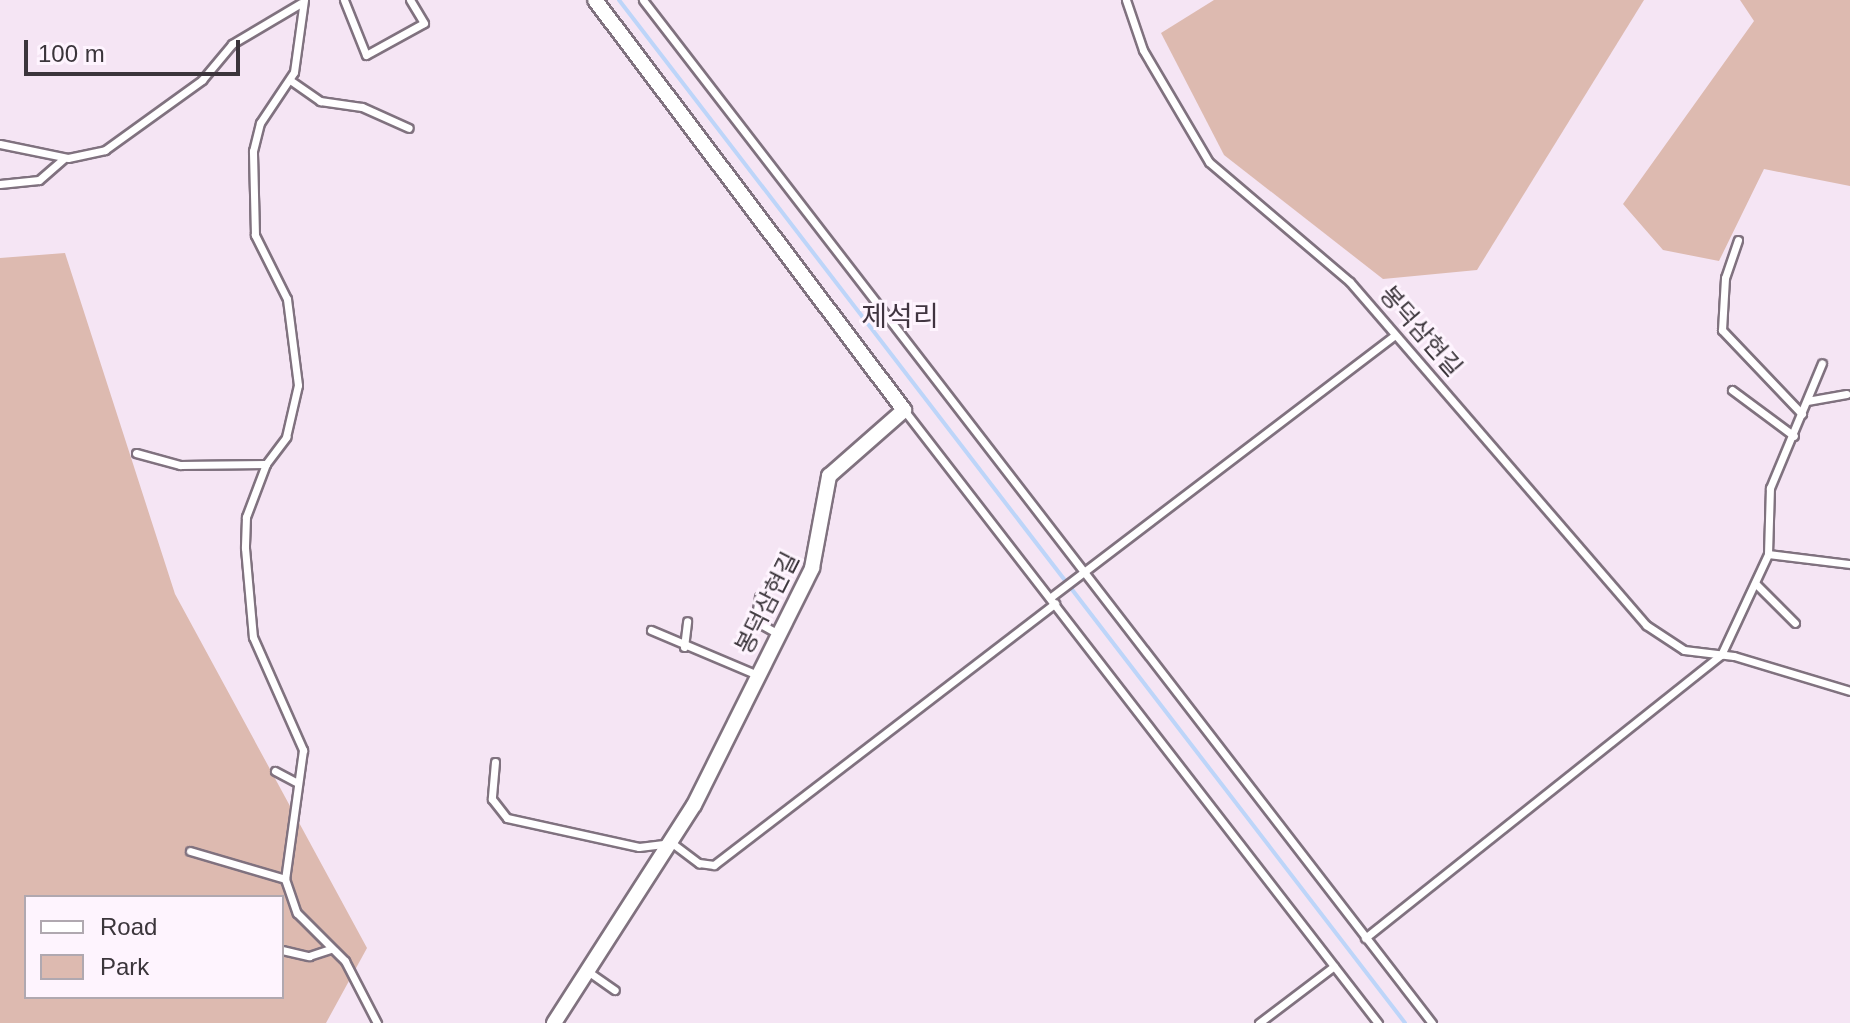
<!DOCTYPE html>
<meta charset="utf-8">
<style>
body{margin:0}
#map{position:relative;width:1850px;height:1023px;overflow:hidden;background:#f5e5f4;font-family:Helvetica,"Noto Sans KR",sans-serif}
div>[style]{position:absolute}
.green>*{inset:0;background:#ddbab0}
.stream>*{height:4px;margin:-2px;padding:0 2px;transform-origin:2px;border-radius:2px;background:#bdd5f9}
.roads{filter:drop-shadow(2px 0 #80727f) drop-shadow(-2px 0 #80727f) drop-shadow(0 2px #80727f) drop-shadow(0 -2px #80727f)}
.lane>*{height:7px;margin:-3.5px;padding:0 3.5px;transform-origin:3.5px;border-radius:3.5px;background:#fff}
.street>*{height:14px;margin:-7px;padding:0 7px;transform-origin:7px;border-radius:7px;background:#fff}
span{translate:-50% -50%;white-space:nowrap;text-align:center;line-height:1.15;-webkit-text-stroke:6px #fef4fe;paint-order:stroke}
.street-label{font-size:24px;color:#3b353b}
.quarter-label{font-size:28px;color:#403440}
.legend{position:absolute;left:24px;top:895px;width:260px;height:104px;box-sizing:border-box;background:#fef4fe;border:2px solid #b0a8b0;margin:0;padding:10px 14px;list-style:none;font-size:24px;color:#3b353b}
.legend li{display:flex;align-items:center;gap:16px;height:40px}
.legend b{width:40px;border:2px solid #b0a8b0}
.scale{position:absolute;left:24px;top:40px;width:216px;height:36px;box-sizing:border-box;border:4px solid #3b353b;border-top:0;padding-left:10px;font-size:24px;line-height:28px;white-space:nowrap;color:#3b353b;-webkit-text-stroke:6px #fef4fe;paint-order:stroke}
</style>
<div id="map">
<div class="green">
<div style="clip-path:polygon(1214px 0,1644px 0,1477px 270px,1383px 279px,1224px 155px,1161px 33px)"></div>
<div style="clip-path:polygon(1740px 0,1850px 0,1850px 186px,1764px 169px,1719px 261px,1663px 250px,1623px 204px,1754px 21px)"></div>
<div style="clip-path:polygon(evenodd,65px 253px,175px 594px,367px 948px,326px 1023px,0 1023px,0 258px,65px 253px,26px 897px,282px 897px,282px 997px,26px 997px,26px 897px)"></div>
</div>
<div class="stream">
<div style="left:619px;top:0;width:1290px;rotate:52.46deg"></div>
</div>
<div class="roads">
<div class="lane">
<div style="left:344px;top:0;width:59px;rotate:68.2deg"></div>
<div style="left:366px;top:55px;width:66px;rotate:-28.9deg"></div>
<div style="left:424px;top:23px;width:27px;rotate:-121deg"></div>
<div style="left:643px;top:0;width:1292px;rotate:52.36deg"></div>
<div style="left:1126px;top:0;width:53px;rotate:71.2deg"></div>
<div style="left:1143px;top:50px;width:130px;rotate:59.5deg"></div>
<div style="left:1209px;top:162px;width:185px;rotate:40.4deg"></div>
<div style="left:1350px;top:282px;width:453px;rotate:49.2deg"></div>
<div style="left:1646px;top:625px;width:45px;rotate:33.3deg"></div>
<div style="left:1684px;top:650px;width:50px;rotate:6.8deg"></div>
<div style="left:1734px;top:656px;width:121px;rotate:16.8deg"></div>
<div style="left:290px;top:80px;width:37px;rotate:35deg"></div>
<div style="left:320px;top:101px;width:42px;rotate:8.1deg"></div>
<div style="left:362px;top:107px;width:51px;rotate:24.1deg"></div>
<div style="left:0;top:144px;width:69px;rotate:11.6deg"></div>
<div style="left:68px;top:158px;width:38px;rotate:-12deg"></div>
<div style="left:105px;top:150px;width:120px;rotate:-35.8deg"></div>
<div style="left:202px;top:80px;width:47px;rotate:-50.2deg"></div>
<div style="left:232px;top:44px;width:80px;rotate:-30.7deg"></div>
<div style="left:0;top:184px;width:39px;rotate:-6deg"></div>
<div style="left:39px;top:180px;width:33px;rotate:-41deg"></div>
<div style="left:1738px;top:240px;width:40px;rotate:108.9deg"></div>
<div style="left:1725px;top:278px;width:52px;rotate:93.3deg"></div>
<div style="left:1722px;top:330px;width:116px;rotate:46.4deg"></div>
<div style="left:1732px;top:390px;width:77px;rotate:36.6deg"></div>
<div style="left:1807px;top:401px;width:40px;rotate:-10deg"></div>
<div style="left:904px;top:410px;width:775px;rotate:52.29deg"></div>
<div style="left:136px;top:453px;width:46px;rotate:15.3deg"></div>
<div style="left:180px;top:465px;width:86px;rotate:-0.7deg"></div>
<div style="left:266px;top:464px;width:57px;rotate:110.7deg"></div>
<div style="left:246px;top:517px;width:31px;rotate:92deg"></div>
<div style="left:245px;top:548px;width:89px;rotate:84.9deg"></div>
<div style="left:253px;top:637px;width:124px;rotate:66.1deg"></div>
<div style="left:303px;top:750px;width:130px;rotate:97.9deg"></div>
<div style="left:285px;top:879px;width:36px;rotate:71deg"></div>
<div style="left:297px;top:913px;width:68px;rotate:45deg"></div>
<div style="left:345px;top:961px;width:70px;rotate:62.7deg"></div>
<div style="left:266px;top:464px;width:34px;rotate:-53deg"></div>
<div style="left:286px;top:437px;width:53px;rotate:-77deg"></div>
<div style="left:298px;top:385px;width:87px;rotate:-97.3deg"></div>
<div style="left:287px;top:299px;width:72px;rotate:-116.6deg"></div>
<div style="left:255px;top:235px;width:84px;rotate:-91.4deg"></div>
<div style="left:253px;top:151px;width:29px;rotate:-76deg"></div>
<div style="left:260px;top:123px;width:61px;rotate:-56.3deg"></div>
<div style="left:294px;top:72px;width:73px;rotate:-82.1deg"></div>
<div style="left:1768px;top:554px;width:83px;rotate:7deg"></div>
<div style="left:1756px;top:584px;width:55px;rotate:45deg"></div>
<div style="left:759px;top:597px;width:24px;rotate:99deg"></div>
<div style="left:755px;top:621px;width:25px;rotate:29deg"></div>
<div style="left:1051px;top:597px;width:432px;rotate:-37.3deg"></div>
<div style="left:651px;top:630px;width:113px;rotate:22.9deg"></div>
<div style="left:684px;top:647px;width:26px;rotate:-83deg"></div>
<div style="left:495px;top:762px;width:37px;rotate:95deg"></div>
<div style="left:492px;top:799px;width:24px;rotate:52deg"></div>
<div style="left:507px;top:818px;width:135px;rotate:12.4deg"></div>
<div style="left:639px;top:847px;width:33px;rotate:-7deg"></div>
<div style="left:672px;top:843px;width:34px;rotate:37deg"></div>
<div style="left:699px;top:863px;width:15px;rotate:8deg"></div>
<div style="left:714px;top:865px;width:430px;rotate:-37.5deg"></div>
<div style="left:275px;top:771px;width:24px;rotate:28deg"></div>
<div style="left:190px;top:851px;width:99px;rotate:16.4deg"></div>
<div style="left:1365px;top:938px;width:455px;rotate:-38.5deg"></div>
<div style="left:1721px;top:655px;width:111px;rotate:-65deg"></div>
<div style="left:1768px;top:554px;width:66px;rotate:-88.3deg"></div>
<div style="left:1770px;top:488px;width:135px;rotate:-67.4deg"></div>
<div style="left:282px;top:950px;width:28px;rotate:13deg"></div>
<div style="left:309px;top:956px;width:22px;rotate:-18deg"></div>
<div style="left:586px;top:970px;width:35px;rotate:35deg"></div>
<div style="left:1259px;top:1023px;width:94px;rotate:-37.2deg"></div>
</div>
<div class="street">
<div style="left:554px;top:1023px;width:259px;rotate:-57.3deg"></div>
<div style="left:694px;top:805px;width:265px;rotate:-63.5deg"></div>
<div style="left:812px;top:568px;width:94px;rotate:-79.5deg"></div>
<div style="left:829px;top:476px;width:100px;rotate:-41.3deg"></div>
<div style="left:904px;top:410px;width:513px;rotate:-127deg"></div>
</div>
</div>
<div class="street-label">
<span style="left:1421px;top:331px;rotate:49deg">봉덕삼현길</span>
<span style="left:767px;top:603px;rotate:-63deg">봉덕삼현길</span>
</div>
<div class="quarter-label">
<span style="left:900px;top:317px">제석리</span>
</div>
<ul class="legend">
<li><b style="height:10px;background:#fff"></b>Road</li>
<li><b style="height:22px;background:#ddbab0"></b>Park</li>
</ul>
<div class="scale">100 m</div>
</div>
